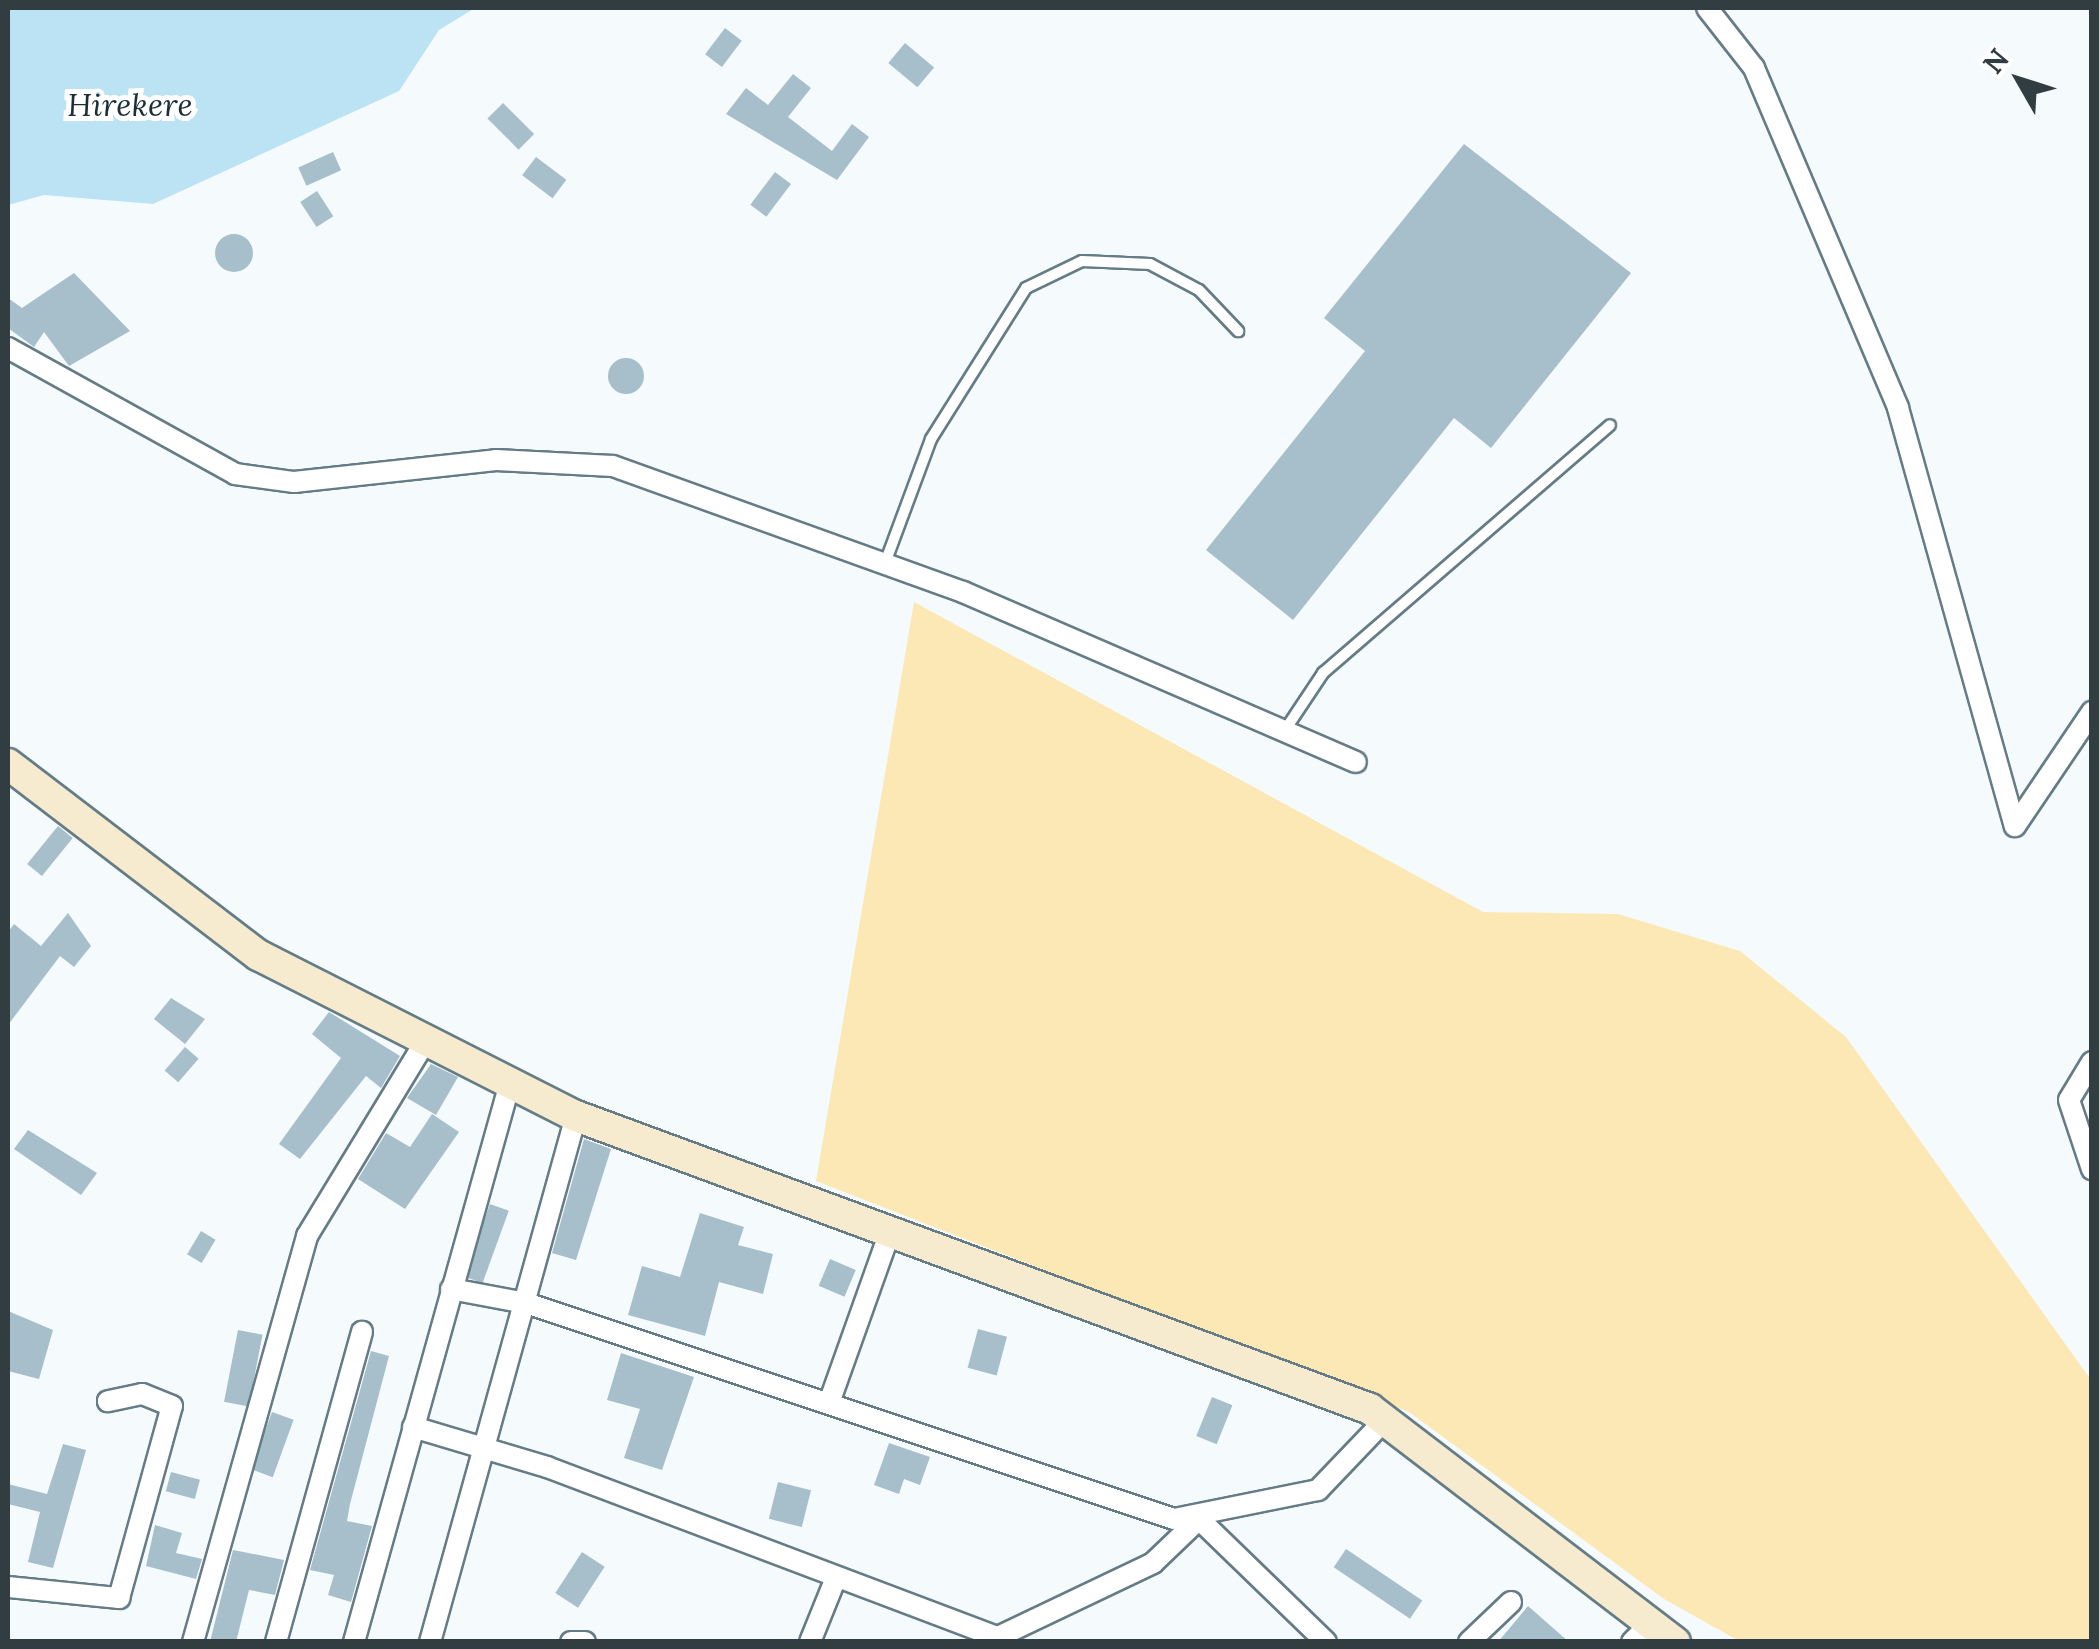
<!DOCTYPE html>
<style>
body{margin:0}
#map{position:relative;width:2099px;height:1649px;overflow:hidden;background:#f5fafc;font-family:Lora,serif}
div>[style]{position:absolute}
.green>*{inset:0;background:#fce8b5}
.water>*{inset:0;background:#bce3f4}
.building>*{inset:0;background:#a6bfca;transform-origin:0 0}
.round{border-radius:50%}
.roads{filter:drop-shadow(2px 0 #657c86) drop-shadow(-2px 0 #657c86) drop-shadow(0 2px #657c86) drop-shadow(0 -2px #657c86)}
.lane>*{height:10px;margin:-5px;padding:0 5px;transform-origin:5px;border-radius:5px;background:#fff}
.street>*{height:20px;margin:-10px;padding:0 10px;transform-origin:10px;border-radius:10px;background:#fff}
.secondary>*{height:30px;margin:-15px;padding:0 15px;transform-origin:15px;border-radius:15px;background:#f6ebce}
span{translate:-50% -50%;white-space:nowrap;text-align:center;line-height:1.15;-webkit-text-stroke:10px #fff;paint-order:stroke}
.water-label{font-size:32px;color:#1c2f37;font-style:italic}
.frame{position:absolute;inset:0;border:10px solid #323d41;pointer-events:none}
.north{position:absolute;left:1969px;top:30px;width:100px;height:100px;-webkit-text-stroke:8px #fff;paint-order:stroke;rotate:309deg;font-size:28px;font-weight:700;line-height:40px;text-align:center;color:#323d41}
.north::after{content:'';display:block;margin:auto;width:35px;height:45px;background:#323d41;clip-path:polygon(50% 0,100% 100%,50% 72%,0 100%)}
</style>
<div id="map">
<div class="green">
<div style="clip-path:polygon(914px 602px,1483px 912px,1618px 914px,1740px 951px,1846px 1037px,2091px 1380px,2091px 1641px,1739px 1641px,1664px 1599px,1409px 1412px,816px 1181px)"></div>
</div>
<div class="water">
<div style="clip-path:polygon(8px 8px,475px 8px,439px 30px,399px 91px,153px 204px,44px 195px,8px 205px)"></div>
</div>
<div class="building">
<div style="left:725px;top:28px;width:21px;height:33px;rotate:37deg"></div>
<div style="left:905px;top:43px;width:38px;height:26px;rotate:40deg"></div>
<div style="clip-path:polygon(793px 74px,811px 88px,788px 117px,832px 151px,852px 124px,869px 137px,837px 180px,726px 114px,746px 88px,768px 105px)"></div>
<div style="left:503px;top:103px;width:44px;height:22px;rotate:45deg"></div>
<div style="clip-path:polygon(1464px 144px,1631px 273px,1491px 448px,1454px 418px,1293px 620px,1206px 550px,1365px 351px,1324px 318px)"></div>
<div style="left:333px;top:152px;width:20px;height:38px;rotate:66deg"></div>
<div style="left:536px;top:157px;width:38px;height:23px;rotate:37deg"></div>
<div style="left:775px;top:172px;width:20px;height:41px;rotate:37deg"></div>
<div style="left:317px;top:191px;width:30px;height:20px;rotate:57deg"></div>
<div class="round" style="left:215px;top:234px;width:38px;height:38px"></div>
<div style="clip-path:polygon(74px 273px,130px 331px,69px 366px,44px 332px,34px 347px,8px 328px,8px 298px,22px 308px)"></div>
<div class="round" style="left:608px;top:358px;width:36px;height:36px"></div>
<div style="left:58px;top:826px;width:19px;height:49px;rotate:39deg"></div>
<div style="clip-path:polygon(68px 913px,91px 946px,74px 967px,60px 956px,8px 1025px,8px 932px,14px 924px,41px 946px)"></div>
<div style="clip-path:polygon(171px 998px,205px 1019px,185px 1044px,154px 1019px)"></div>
<div style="clip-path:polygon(329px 1012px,400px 1056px,381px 1088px,366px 1076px,300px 1159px,279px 1144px,341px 1058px,312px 1034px)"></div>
<div style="left:185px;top:1047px;width:18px;height:31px;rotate:41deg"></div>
<div style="clip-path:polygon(431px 1064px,458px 1077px,436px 1115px,407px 1098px)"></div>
<div style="clip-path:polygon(432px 1114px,459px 1132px,405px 1209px,358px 1179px,386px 1133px,410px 1147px)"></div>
<div style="clip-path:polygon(28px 1130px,97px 1173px,81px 1195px,14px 1149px)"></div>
<div style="clip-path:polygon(584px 1139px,611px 1149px,576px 1260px,552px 1253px)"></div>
<div style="left:490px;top:1204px;width:20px;height:77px;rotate:20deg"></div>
<div style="clip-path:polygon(700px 1213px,744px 1227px,738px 1245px,773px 1254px,763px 1294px,719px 1282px,705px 1336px,628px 1315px,642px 1266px,680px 1277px)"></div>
<div style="left:201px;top:1231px;width:17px;height:27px;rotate:31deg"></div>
<div style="left:830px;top:1259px;width:28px;height:29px;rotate:23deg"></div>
<div style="clip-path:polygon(8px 1311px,53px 1330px,39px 1379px,8px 1371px)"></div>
<div style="left:978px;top:1329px;width:30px;height:40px;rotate:15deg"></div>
<div style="left:238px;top:1330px;width:25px;height:73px;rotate:11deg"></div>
<div style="clip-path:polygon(371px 1351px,389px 1356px,350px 1504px,347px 1521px,372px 1526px,351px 1602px,328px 1595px,334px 1575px,310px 1570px)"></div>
<div style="clip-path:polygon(621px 1353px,694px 1377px,662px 1470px,624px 1458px,640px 1409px,607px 1400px)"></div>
<div style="left:1212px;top:1397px;width:22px;height:42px;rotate:22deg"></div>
<div style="left:272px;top:1412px;width:23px;height:61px;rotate:20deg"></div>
<div style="clip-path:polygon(889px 1443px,930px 1457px,920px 1485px,904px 1479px,899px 1494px,874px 1485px)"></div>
<div style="clip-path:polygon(63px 1444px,86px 1450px,53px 1568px,28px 1562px,40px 1512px,8px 1504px,8px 1484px,47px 1494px)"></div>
<div style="left:171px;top:1472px;width:30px;height:20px;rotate:15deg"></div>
<div style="left:778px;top:1482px;width:34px;height:38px;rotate:14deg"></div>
<div style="clip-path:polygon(155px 1525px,182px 1533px,176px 1553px,202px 1559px,196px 1579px,146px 1566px)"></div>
<div style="left:1346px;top:1549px;width:92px;height:22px;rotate:34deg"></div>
<div style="clip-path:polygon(233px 1550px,284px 1560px,275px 1595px,249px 1590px,236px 1642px,210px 1642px)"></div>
<div style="left:582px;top:1552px;width:27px;height:49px;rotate:33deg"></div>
<div style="clip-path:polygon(1528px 1606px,1569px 1642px,1498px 1642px)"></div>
</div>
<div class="roads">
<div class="lane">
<div style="left:885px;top:563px;width:132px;rotate:-69.6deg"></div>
<div style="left:931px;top:439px;width:178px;rotate:-57.8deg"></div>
<div style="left:1026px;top:288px;width:62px;rotate:-25.7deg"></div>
<div style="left:1082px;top:261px;width:68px;rotate:2.5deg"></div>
<div style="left:1150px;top:264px;width:55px;rotate:28deg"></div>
<div style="left:1199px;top:290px;width:57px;rotate:46.4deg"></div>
<div style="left:1285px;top:730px;width:69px;rotate:-56.3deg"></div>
<div style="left:1323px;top:673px;width:379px;rotate:-40.8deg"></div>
</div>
<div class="street">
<div style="left:1707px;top:8px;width:76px;rotate:51.9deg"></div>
<div style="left:1754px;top:68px;width:369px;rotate:67deg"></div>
<div style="left:1898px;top:408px;width:434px;rotate:74.4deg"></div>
<div style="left:2015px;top:826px;width:138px;rotate:-56deg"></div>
<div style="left:8px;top:348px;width:260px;rotate:29deg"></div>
<div style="left:235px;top:474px;width:60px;rotate:7.7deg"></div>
<div style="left:294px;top:482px;width:203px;rotate:-6.2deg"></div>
<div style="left:496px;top:460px;width:117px;rotate:2.9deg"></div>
<div style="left:613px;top:466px;width:372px;rotate:19.8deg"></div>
<div style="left:963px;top:592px;width:428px;rotate:23.4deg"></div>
<div style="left:2092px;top:1062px;width:44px;rotate:121.2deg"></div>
<div style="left:2069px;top:1100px;width:73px;rotate:71.6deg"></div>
<div style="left:451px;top:1289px;width:76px;rotate:10.6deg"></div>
<div style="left:526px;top:1303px;width:683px;rotate:18.43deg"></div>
<div style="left:1174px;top:1519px;width:147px;rotate:-11.4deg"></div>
<div style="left:1318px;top:1490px;width:95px;rotate:-46.3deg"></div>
<div style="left:829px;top:1403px;width:182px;rotate:-70.4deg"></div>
<div style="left:413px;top:1427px;width:140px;rotate:16.6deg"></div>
<div style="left:547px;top:1467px;width:482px;rotate:20.7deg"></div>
<div style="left:998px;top:1637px;width:172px;rotate:-25.5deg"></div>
<div style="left:1153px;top:1563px;width:64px;rotate:-43.7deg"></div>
<div style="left:1199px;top:1519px;width:177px;rotate:44.1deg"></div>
<div style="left:8px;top:1587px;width:112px;rotate:5.7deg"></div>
<div style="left:119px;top:1598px;width:199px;rotate:-74.6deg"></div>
<div style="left:172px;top:1406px;width:32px;rotate:-158deg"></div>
<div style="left:142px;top:1394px;width:35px;rotate:168deg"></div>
<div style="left:193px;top:1642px;width:422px;rotate:-74.3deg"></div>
<div style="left:307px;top:1236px;width:229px;rotate:-58.7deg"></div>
<div style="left:276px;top:1642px;width:322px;rotate:-74.5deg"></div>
<div style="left:354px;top:1642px;width:580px;rotate:-74.41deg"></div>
<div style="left:430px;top:1642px;width:546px;rotate:-74.49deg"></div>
<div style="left:571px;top:1642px;width:14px"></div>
<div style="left:810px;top:1642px;width:67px;rotate:-68deg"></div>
<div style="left:1469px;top:1642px;width:58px;rotate:-43.6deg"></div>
<div style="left:1632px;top:1642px;width:27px;rotate:-45deg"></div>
</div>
<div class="secondary">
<div style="left:8px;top:764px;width:315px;rotate:37.4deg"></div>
<div style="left:258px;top:955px;width:356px;rotate:26.9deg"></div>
<div style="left:576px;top:1116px;width:846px;rotate:20.25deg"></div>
<div style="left:1370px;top:1409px;width:384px;rotate:37.4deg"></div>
</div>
</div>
<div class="water-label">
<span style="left:130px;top:105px">Hirekere</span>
</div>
<div class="frame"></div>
<div class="north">N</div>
</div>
